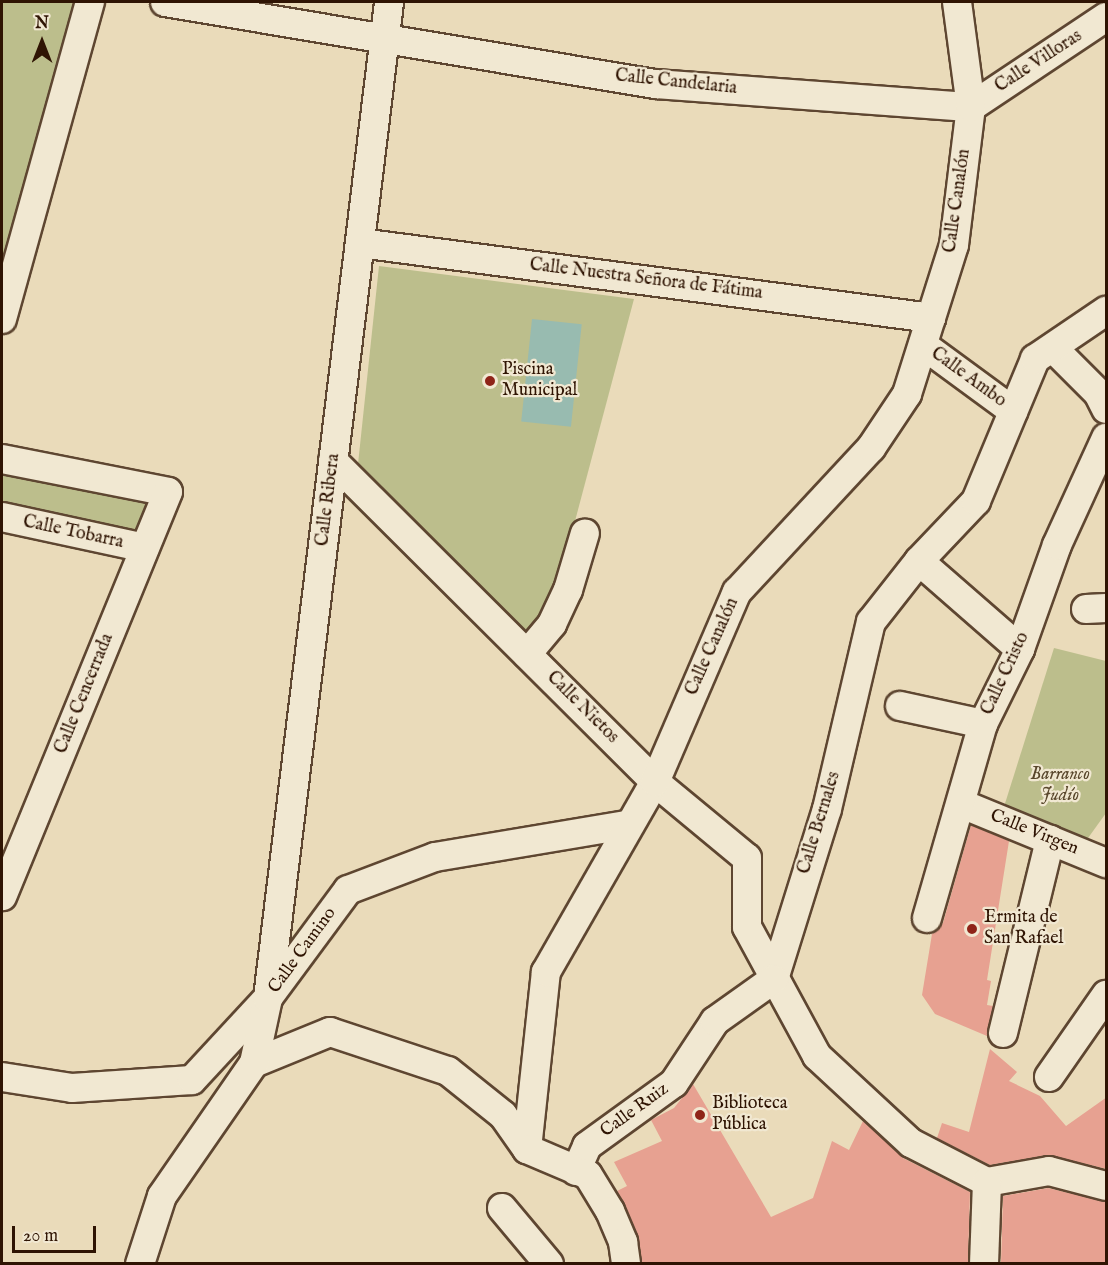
<!DOCTYPE html>
<meta charset="utf-8">
<style>
body{margin:0}
#map{position:relative;width:1108px;height:1265px;overflow:hidden;background:#eadbba;font-family:"IM FELL English",serif}
div>[style]{position:absolute}
.green>*{inset:0;background:#bcbe8c}
.water>*{inset:0;background:#98bbb0;transform-origin:0 0}
.building>*{inset:0;background:#e7a191}
.roads{filter:drop-shadow(2px 0 #5e4631) drop-shadow(-2px 0 #5e4631) drop-shadow(0 2px #5e4631) drop-shadow(0 -2px #5e4631)}
.street>*{height:28px;margin:-14px;padding:0 14px;transform-origin:14px;border-radius:14px;background:#f1e8d2}
.dots>*{width:16px;height:16px;translate:-50% -50%;box-sizing:border-box;border:3px solid #f1e8d2;border-radius:50%}
span{translate:-50% -50%;white-space:nowrap;text-align:center;line-height:1.15;-webkit-text-stroke:4.5px #f1e8d2;paint-order:stroke}
.street-label{font-size:18px;color:#2f1403}
.poi-label{font-size:18px;color:#2f1403}
.left{translate:0 -50%;text-align:left}
.park-label{font-size:18px;color:#59472c;font-style:italic}
.frame{position:absolute;inset:0;border:3px solid #2f1403;pointer-events:none}
.north{position:absolute;left:12px;top:12px;width:60px;height:60px;-webkit-text-stroke:4px #f1e8d2;paint-order:stroke;rotate:0deg;font-size:16px;font-weight:700;line-height:24px;text-align:center;color:#2f1403}
.north::after{content:'';display:block;margin:auto;width:21px;height:27px;background:#2f1403;clip-path:polygon(50% 0,100% 100%,50% 72%,0 100%)}
.scale{position:absolute;left:12px;top:1226px;width:84px;height:27px;box-sizing:border-box;border:3px solid #2f1403;border-top:0;padding-left:8px;font-size:18px;line-height:21px;white-space:nowrap;color:#2f1403;-webkit-text-stroke:4px #f1e8d2;paint-order:stroke}
</style>
<div id="map">
<div class="green">
<div style="clip-path:polygon(2px 2px,90px 2px,2px 319px)"></div>
<div style="clip-path:polygon(379px 266px,634px 299px,558px 585px,532px 629px,521px 629px,358px 464px)"></div>
<div style="clip-path:polygon(2px 459px,168px 492px,145px 548px,2px 517px)"></div>
<div style="clip-path:polygon(1054px 648px,1106px 661px,1106px 813px,1083px 845px,1002px 813px)"></div>
</div>
<div class="water">
<div style="left:532px;top:319px;width:50px;height:103px;rotate:6deg"></div>
</div>
<div class="building">
<div style="clip-path:polygon(971px 825px,1009px 841px,987px 980px,991px 981px,987px 1005px,993px 1006px,987px 1036px,935px 1014px,922px 995px,932px 934px,943px 923px)"></div>
<div style="clip-path:polygon(990px 1049px,1017px 1072px,1009px 1081px,1040px 1096px,1066px 1126px,1107px 1097px,1107px 1169px,1047px 1155px,990px 1165px,937px 1138px,942px 1123px,969px 1132px)"></div>
<div style="clip-path:polygon(693px 1084px,771px 1217px,813px 1198px,832px 1141px,849px 1150px,863px 1121px,903px 1158px,970px 1192px,968px 1263px,642px 1263px,638px 1236px,617px 1191px,627px 1186px,614px 1162px,662px 1141px,651px 1120px,674px 1108px)"></div>
<div style="clip-path:polygon(1048px 1188px,1107px 1202px,1107px 1263px,1001px 1263px,1003px 1196px)"></div>
</div>
<div class="roads">
<div class="street">
<div style="left:165px;top:2px;width:498px;rotate:9.5deg"></div>
<div style="left:656px;top:84px;width:316px;rotate:4.2deg"></div>
<div style="left:971px;top:107px;width:162px;rotate:-33.7deg"></div>
<div style="left:360px;top:243px;width:576px;rotate:7.48deg"></div>
<div style="left:2px;top:319px;width:329px;rotate:-74.5deg"></div>
<div style="left:923px;top:345px;width:112px;rotate:36.3deg"></div>
<div style="left:1053px;top:348px;width:64px;rotate:45deg"></div>
<div style="left:1098px;top:393px;width:18px;rotate:63deg"></div>
<div style="left:2px;top:459px;width:169px;rotate:11.2deg"></div>
<div style="left:168px;top:492px;width:437px;rotate:112.3deg"></div>
<div style="left:333px;top:461px;width:455px;rotate:44.9deg"></div>
<div style="left:655px;top:782px;width:119px;rotate:39.6deg"></div>
<div style="left:747px;top:858px;width:69px;rotate:90deg"></div>
<div style="left:747px;top:927px;width:147px;rotate:61.5deg"></div>
<div style="left:817px;top:1056px;width:128px;rotate:42.8deg"></div>
<div style="left:911px;top:1143px;width:85px;rotate:27.2deg"></div>
<div style="left:2px;top:517px;width:146px;rotate:12.2deg"></div>
<div style="left:919px;top:561px;width:134px;rotate:41.1deg"></div>
<div style="left:1086px;top:609px;width:20px;rotate:-3deg"></div>
<div style="left:527px;top:654px;width:39px;rotate:-50deg"></div>
<div style="left:552px;top:624px;width:38px;rotate:-65deg"></div>
<div style="left:568px;top:590px;width:59px;rotate:-73.4deg"></div>
<div style="left:900px;top:706px;width:85px;rotate:12.2deg"></div>
<div style="left:962px;top:804px;width:156px;rotate:22.3deg"></div>
<div style="left:927px;top:918px;width:202px;rotate:-73.9deg"></div>
<div style="left:983px;top:724px;width:84px;rotate:-63.7deg"></div>
<div style="left:1020px;top:649px;width:110px;rotate:-70.4deg"></div>
<div style="left:1057px;top:545px;width:118px;rotate:-65.4deg"></div>
<div style="left:774px;top:979px;width:178px;rotate:-72.7deg"></div>
<div style="left:827px;top:809px;width:192px;rotate:-76.8deg"></div>
<div style="left:871px;top:622px;width:78px;rotate:-51.8deg"></div>
<div style="left:919px;top:561px;width:83px;rotate:-46.5deg"></div>
<div style="left:976px;top:501px;width:154px;rotate:-67.4deg"></div>
<div style="left:1035px;top:359px;width:86px;rotate:-34.1deg"></div>
<div style="left:1003px;top:1033px;width:199px;rotate:-76.3deg"></div>
<div style="left:254px;top:1063px;width:82px;rotate:-22.2deg"></div>
<div style="left:330px;top:1032px;width:124px;rotate:18.3deg"></div>
<div style="left:448px;top:1071px;width:70px;rotate:38.7deg"></div>
<div style="left:503px;top:1115px;width:42px;rotate:54.8deg"></div>
<div style="left:2px;top:1077px;width:71px;rotate:8.9deg"></div>
<div style="left:72px;top:1088px;width:120px;rotate:-3.8deg"></div>
<div style="left:192px;top:1080px;width:112px;rotate:-47.2deg"></div>
<div style="left:268px;top:998px;width:134px;rotate:-53.5deg"></div>
<div style="left:348px;top:890px;width:93px;rotate:-20.8deg"></div>
<div style="left:435px;top:857px;width:195px;rotate:-9.5deg"></div>
<div style="left:1049px;top:1077px;width:100px;rotate:-55.2deg"></div>
<div style="left:527px;top:1149px;width:178px;rotate:-83.9deg"></div>
<div style="left:546px;top:972px;width:219px;rotate:-60.2deg"></div>
<div style="left:655px;top:782px;width:207px;rotate:-66.7deg"></div>
<div style="left:737px;top:592px;width:197px;rotate:-47.1deg"></div>
<div style="left:871px;top:448px;width:65px;rotate:-56.3deg"></div>
<div style="left:907px;top:394px;width:156px;rotate:-72.5deg"></div>
<div style="left:954px;top:245px;width:139px;rotate:-83deg"></div>
<div style="left:971px;top:107px;width:106px;rotate:-97.6deg"></div>
<div style="left:527px;top:1149px;width:66px;rotate:23.1deg"></div>
<div style="left:588px;top:1175px;width:42px;rotate:58.6deg"></div>
<div style="left:610px;top:1211px;width:34px;rotate:67deg"></div>
<div style="left:623px;top:1242px;width:22px;rotate:82deg"></div>
<div style="left:576px;top:1171px;width:27px;rotate:-66deg"></div>
<div style="left:587px;top:1146px;width:107px;rotate:-35.9deg"></div>
<div style="left:674px;top:1083px;width:74px;rotate:-56.5deg"></div>
<div style="left:715px;top:1021px;width:72px;rotate:-35.4deg"></div>
<div style="left:987px;top:1182px;width:63px;rotate:-10.1deg"></div>
<div style="left:1049px;top:1171px;width:59px;rotate:14.7deg"></div>
<div style="left:502px;top:1208px;width:73px;rotate:50deg"></div>
<div style="left:140px;top:1264px;width:71px;rotate:-72.1deg"></div>
<div style="left:162px;top:1196px;width:162px;rotate:-55.3deg"></div>
<div style="left:254px;top:1063px;width:66px;rotate:-77.8deg"></div>
<div style="left:268px;top:998px;width:1003px;rotate:-83.07deg"></div>
<div style="left:984px;top:1264px;width:82px;rotate:-87.9deg"></div>
</div>
</div>
<div class="dots">
<div style="left:490px;top:381px;background:#8f2418"></div>
<div style="left:972px;top:929px;background:#8f2418"></div>
<div style="left:700px;top:1115px;background:#8f2418"></div>
</div>
<div class="street-label">
<span style="left:1039px;top:62px;rotate:-33deg">Calle Villoras</span>
<span style="left:676px;top:83px;rotate:6deg">Calle Candelaria</span>
<span style="left:958px;top:201px;rotate:-82deg">Calle Canalón</span>
<span style="left:646px;top:280px;rotate:7deg">Calle Nuestra Señora de Fátima</span>
<span style="left:968px;top:378px;rotate:36deg">Calle Ambo</span>
<span style="left:329px;top:500px;rotate:-83deg">Calle Ribera</span>
<span style="left:73px;top:533px;rotate:12deg">Calle Tobarra</span>
<span style="left:713px;top:647px;rotate:-66deg">Calle Canalón</span>
<span style="left:1006px;top:674px;rotate:-65deg">Calle Cristo</span>
<span style="left:85px;top:694px;rotate:-68deg">Calle Cencerrada</span>
<span style="left:582px;top:708px;rotate:45deg">Calle Nietos</span>
<span style="left:820px;top:823px;rotate:-73deg">Calle Bernales</span>
<span style="left:1034px;top:833px;rotate:22deg">Calle Virgen</span>
<span style="left:303px;top:951px;rotate:-54deg">Calle Camino</span>
<span style="left:635px;top:1111px;rotate:-36deg">Calle Ruiz</span>
</div>
<div class="poi-label">
<span class="left" style="left:502px;top:381px">Piscina<br>Municipal</span>
<span class="left" style="left:984px;top:929px">Ermita de<br>San Rafael</span>
<span class="left" style="left:712px;top:1115px">Biblioteca<br>Pública</span>
</div>
<div class="park-label">
<span style="left:1060px;top:786px">Barranco<br>Judío</span>
</div>
<div class="frame"></div>
<div class="north">N</div>
<div class="scale">20 m</div>
</div>
